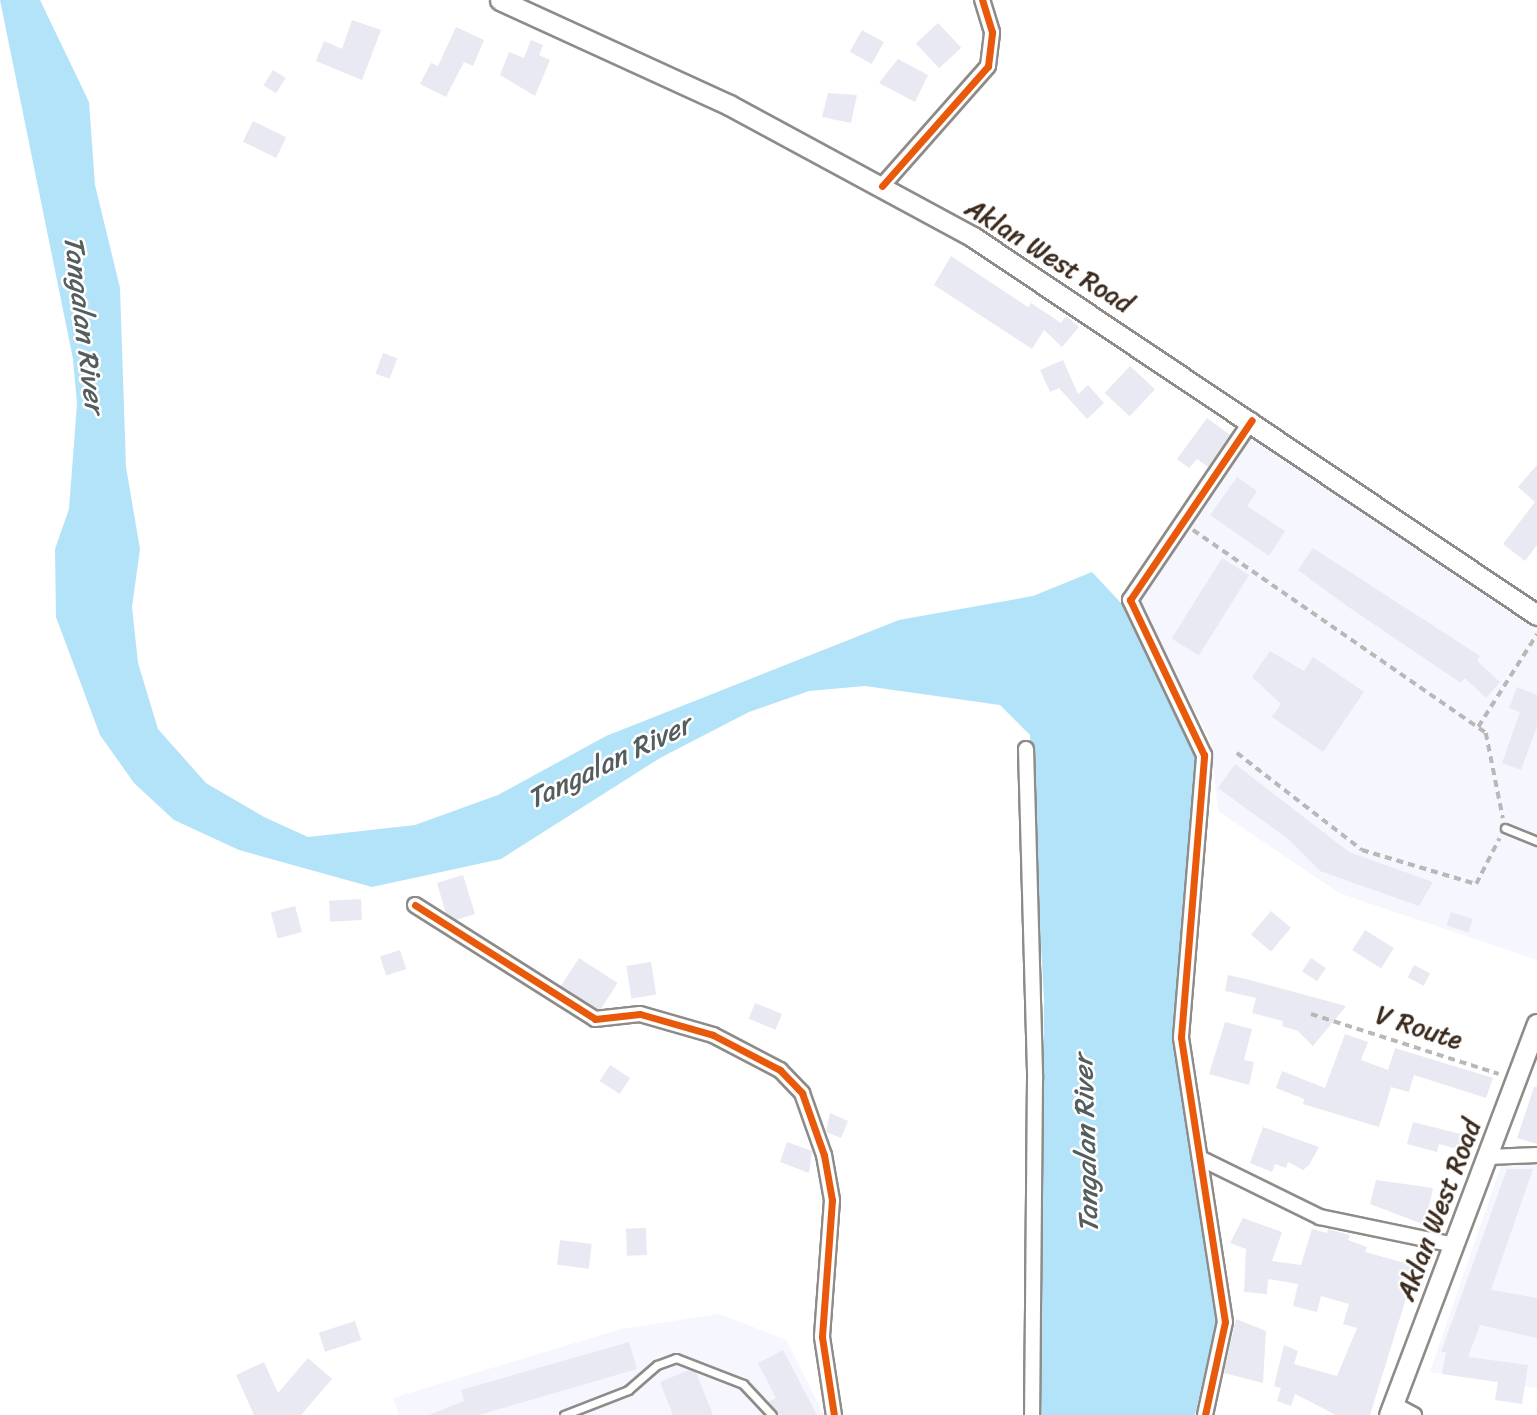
<!DOCTYPE html>
<style>
body{margin:0}
#map{position:relative;width:1537px;height:1415px;overflow:hidden;background:#fff;font-family:Sriracha,sans-serif}
div>[style]{position:absolute}
.built>*{inset:0;background:#f5f6fe}
.water>*{inset:0;background:#b3e3f8}
.building>*{inset:0;background:#e8e9f2;transform-origin:0 0}
.path>*{height:3.5px;margin-top:-1.75px;transform-origin:0;background:repeating-linear-gradient(90deg,#b9b8b6 0 7px,transparent 0 12px)}
.roads{filter:drop-shadow(2px 0 #8e8b88) drop-shadow(-2px 0 #8e8b88) drop-shadow(0 2px #8e8b88) drop-shadow(0 -2px #8e8b88)}
.service>*{height:7px;margin:-3.5px;padding:0 3.5px;transform-origin:3.5px;border-radius:3.5px;background:#fff}
.minor>*{height:14px;margin:-7px;padding:0 7px;transform-origin:7px;border-radius:7px;background:#fff}
.secondary>*{height:19px;margin:-9.5px;padding:0 9.5px;transform-origin:9.5px;border-radius:9.5px;background:#fff}
.cycleway>*{height:7px;margin:-3.5px;padding:0 3.5px;transform-origin:3.5px;border-radius:3.5px;background:#e8590c}
span{translate:-50% -50%;white-space:nowrap;text-align:center;line-height:1.15;-webkit-text-stroke:5px #fff;paint-order:stroke}
.street-label{font-size:26px;color:#3b2a1e}
.water-label{font-size:28px;color:#555e5e;font-style:italic}
</style>
<div id="map">
<div class="built">
<div style="clip-path:polygon(1251px 435px,1537px 631px,1537px 960px,1339px 893px,1218px 811px,1211px 742px,1138px 600px)"></div>
<div style="clip-path:polygon(1537px 1159px,1537px 1388px,1430px 1372px,1503px 1160px)"></div>
<div style="clip-path:polygon(720px 1314px,786px 1340px,824px 1415px,399px 1415px,393px 1398px,621px 1329px)"></div>
</div>
<div class="water">
<div style="clip-path:polygon(0 0,40px 0,89px 102px,95px 185px,120px 288px,126px 467px,140px 549px,132px 607px,138px 663px,158px 729px,206px 783px,264px 817px,308px 837px,415px 825px,498px 795px,606px 736px,899px 620px,1033px 596px,1092px 572px,1121px 603px,1185px 724px,1197px 761px,1172px 1036px,1217px 1318px,1195px 1415px,1039px 1415px,1044px 1001px,1030px 735px,1000px 705px,865px 686px,809px 691px,749px 712px,660px 758px,501px 859px,372px 887px,239px 850px,174px 820px,134px 783px,100px 735px,56px 617px,55px 549px,69px 509px,77px 404px,73px 359px)"></div>
</div>
<div class="building">
<div style="clip-path:polygon(352px 20px,381px 30px,362px 80px,316px 61px,324px 41px,342px 49px)"></div>
<div style="left:938px;top:23px;width:34px;height:30px;rotate:47deg"></div>
<div style="clip-path:polygon(456px 27px,484px 40px,473px 66px,464px 62px,446px 97px,420px 84px,431px 63px,438px 66px)"></div>
<div style="left:862px;top:30px;width:25px;height:25px;rotate:29deg"></div>
<div style="clip-path:polygon(531px 40px,543px 45px,539px 55px,550px 60px,535px 96px,500px 75px,509px 52px,524px 58px)"></div>
<div style="clip-path:polygon(898px 59px,928px 75px,915px 102px,879px 83px)"></div>
<div style="left:273px;top:70px;width:15px;height:18px;rotate:32deg"></div>
<div style="clip-path:polygon(828px 93px,857px 95px,851px 123px,822px 117px)"></div>
<div style="left:253px;top:121px;width:37px;height:23px;rotate:26deg"></div>
<div style="clip-path:polygon(951px 256px,1028px 307px,1031px 303px,1061px 323px,1066px 316px,1079px 327px,1062px 347px,1044px 330px,1032px 349px,934px 285px)"></div>
<div style="left:383px;top:353px;width:15px;height:22px;rotate:20deg"></div>
<div style="clip-path:polygon(1063px 360px,1078px 394px,1088px 385px,1104px 403px,1087px 419px,1059px 388px,1050px 392px,1040px 370px)"></div>
<div style="left:1130px;top:366px;width:34px;height:37px;rotate:43deg"></div>
<div style="clip-path:polygon(1207px 418px,1230px 435px,1208px 467px,1197px 459px,1189px 468px,1177px 459px)"></div>
<div style="clip-path:polygon(1537px 465px,1537px 545px,1525px 561px,1503px 544px,1535px 502px,1518px 487px)"></div>
<div style="clip-path:polygon(1237px 477px,1257px 491px,1247px 506px,1285px 531px,1269px 556px,1210px 515px)"></div>
<div style="clip-path:polygon(1313px 548px,1480px 656px,1477px 661px,1500px 682px,1486px 698px,1465px 678px,1461px 683px,1347px 606px,1298px 570px)"></div>
<div style="left:1222px;top:558px;width:32px;height:95px;rotate:32deg"></div>
<div style="clip-path:polygon(1270px 651px,1304px 671px,1313px 657px,1364px 692px,1323px 752px,1272px 717px,1281px 704px,1252px 677px)"></div>
<div style="clip-path:polygon(1517px 687px,1537px 695px,1537px 726px,1521px 770px,1502px 763px,1520px 712px,1509px 708px)"></div>
<div style="clip-path:polygon(1235px 764px,1349px 852px,1433px 882px,1419px 906px,1320px 871px,1287px 838px,1218px 788px)"></div>
<div style="clip-path:polygon(463px 875px,475px 914px,456px 920px,446px 914px,437px 883px)"></div>
<div style="left:361px;top:899px;width:21px;height:32px;rotate:87deg"></div>
<div style="left:295px;top:906px;width:27px;height:25px;rotate:75deg"></div>
<div style="left:1271px;top:911px;width:26px;height:31px;rotate:40deg"></div>
<div style="left:1451px;top:912px;width:23px;height:14px;rotate:18deg"></div>
<div style="left:1365px;top:930px;width:34px;height:24px;rotate:32deg"></div>
<div style="left:400px;top:950px;width:20px;height:21px;rotate:72deg"></div>
<div style="left:579px;top:958px;width:46px;height:33px;rotate:33deg"></div>
<div style="left:1311px;top:958px;width:18px;height:16px;rotate:34deg"></div>
<div style="left:651px;top:962px;width:33px;height:25px;rotate:81deg"></div>
<div style="left:1414px;top:965px;width:18px;height:14px;rotate:27deg"></div>
<div style="clip-path:polygon(1228px 975px,1250px 980px,1346px 1006px,1313px 1046px,1298px 1031px,1282px 1026px,1283px 1021px,1252px 1013px,1256px 998px,1225px 991px)"></div>
<div style="left:755px;top:1003px;width:29px;height:17px;rotate:22deg"></div>
<div style="clip-path:polygon(1225px 1022px,1252px 1029px,1244px 1060px,1254px 1062px,1249px 1085px,1209px 1074px)"></div>
<div style="clip-path:polygon(1345px 1034px,1368px 1042px,1361px 1060px,1388px 1070px,1395px 1048px,1493px 1078px,1486px 1098px,1414px 1075px,1409px 1092px,1391px 1087px,1379px 1127px,1303px 1104px,1304px 1099px,1276px 1088px,1282px 1071px,1325px 1088px)"></div>
<div style="left:610px;top:1065px;width:24px;height:19px;rotate:33deg"></div>
<div style="clip-path:polygon(1534px 1087px,1537px 1087px,1537px 1144px,1517px 1138px)"></div>
<div style="clip-path:polygon(830px 1113px,848px 1121px,841px 1138px,826px 1132px)"></div>
<div style="clip-path:polygon(1413px 1122px,1469px 1136px,1465px 1151px,1439px 1144px,1437px 1152px,1407px 1144px)"></div>
<div style="clip-path:polygon(1263px 1127px,1319px 1147px,1309px 1165px,1303px 1170px,1288px 1162px,1286px 1168px,1275px 1164px,1272px 1172px,1250px 1163px)"></div>
<div style="clip-path:polygon(787px 1142px,812px 1151px,809px 1173px,780px 1162px)"></div>
<div style="clip-path:polygon(1507px 1169px,1533px 1169px,1491px 1290px,1537px 1298px,1537px 1338px,1480px 1325px,1468px 1357px,1528px 1365px,1522px 1404px,1495px 1400px,1498px 1382px,1442px 1374px,1446px 1352px,1441px 1352px)"></div>
<div style="clip-path:polygon(1376px 1180px,1433px 1188px,1425px 1225px,1370px 1204px)"></div>
<div style="clip-path:polygon(1243px 1218px,1282px 1232px,1272px 1261px,1301px 1265px,1312px 1229px,1327px 1233px,1328px 1229px,1350px 1235px,1348px 1240px,1367px 1247px,1365px 1252px,1416px 1266px,1370px 1415px,1336px 1415px,1295px 1394px,1291px 1406px,1277px 1401px,1281px 1388px,1274px 1386px,1284px 1345px,1298px 1351px,1294px 1364px,1337px 1376px,1357px 1328px,1343px 1324px,1349px 1304px,1321px 1296px,1317px 1312px,1293px 1306px,1298px 1284px,1268px 1279px,1267px 1294px,1244px 1292px,1246px 1249px,1230px 1243px)"></div>
<div style="left:646px;top:1228px;width:27px;height:20px;rotate:88deg"></div>
<div style="left:560px;top:1240px;width:32px;height:25px;rotate:7deg"></div>
<div style="clip-path:polygon(1236px 1319px,1266px 1331px,1263px 1383px,1224px 1373px)"></div>
<div style="left:355px;top:1321px;width:20px;height:38px;rotate:72deg"></div>
<div style="clip-path:polygon(629px 1342px,637px 1369px,479px 1415px,429px 1415px,464px 1401px,461px 1390px)"></div>
<div style="clip-path:polygon(783px 1350px,817px 1415px,778px 1415px,768px 1402px,776px 1398px,758px 1363px)"></div>
<div style="clip-path:polygon(308px 1358px,332px 1379px,301px 1415px,254px 1415px,236px 1375px,264px 1362px,278px 1393px)"></div>
<div style="clip-path:polygon(689px 1370px,696px 1372px,713px 1415px,673px 1415px,660px 1382px)"></div>
</div>
<div class="path">
<div style="left:1193px;top:530px;width:356px;rotate:34.7deg"></div>
<div style="left:1486px;top:733px;width:87px;rotate:78.7deg"></div>
<div style="left:1478px;top:727px;width:110px;rotate:-57.6deg"></div>
<div style="left:1237px;top:753px;width:158px;rotate:37.8deg"></div>
<div style="left:1362px;top:850px;width:119px;rotate:16.6deg"></div>
<div style="left:1476px;top:884px;width:51px;rotate:-62.9deg"></div>
<div style="left:1311px;top:1014px;width:197px;rotate:17.7deg"></div>
</div>
<div class="roads">
<div class="service">
<div style="left:1505px;top:828px;width:35px;rotate:22deg"></div>
<div style="left:564px;top:1415px;width:69px;rotate:-21.3deg"></div>
<div style="left:628px;top:1390px;width:38px;rotate:-41deg"></div>
<div style="left:657px;top:1365px;width:20px;rotate:-20deg"></div>
<div style="left:676px;top:1358px;width:72px;rotate:21.2deg"></div>
<div style="left:743px;top:1384px;width:42px;rotate:46.9deg"></div>
</div>
<div class="minor">
<div style="left:882px;top:186px;width:160px;rotate:-48.5deg"></div>
<div style="left:988px;top:66px;width:34px;rotate:-83deg"></div>
<div style="left:992px;top:32px;width:34px;rotate:-107deg"></div>
<div style="left:1026px;top:749px;width:330px;rotate:88.4deg"></div>
<div style="left:1035px;top:1079px;width:336px;rotate:90.5deg"></div>
<div style="left:415px;top:905px;width:213px;rotate:32.3deg"></div>
<div style="left:595px;top:1019px;width:45px;rotate:-6.3deg"></div>
<div style="left:640px;top:1014px;width:76px;rotate:16deg"></div>
<div style="left:713px;top:1035px;width:76px;rotate:27.6deg"></div>
<div style="left:780px;top:1070px;width:32px;rotate:46deg"></div>
<div style="left:802px;top:1093px;width:66px;rotate:70.5deg"></div>
<div style="left:824px;top:1155px;width:46px;rotate:79.9deg"></div>
<div style="left:832px;top:1200px;width:137px;rotate:94.2deg"></div>
<div style="left:822px;top:1337px;width:79px;rotate:81.3deg"></div>
<div style="left:1488px;top:1157px;width:49px;rotate:-2.3deg"></div>
<div style="left:1200px;top:1158px;width:134px;rotate:26.2deg"></div>
<div style="left:1320px;top:1217px;width:137px;rotate:11.8deg"></div>
<div style="left:1393px;top:1404px;width:24px;rotate:28deg"></div>
<div style="left:1205px;top:1415px;width:95px;rotate:-77.9deg"></div>
<div style="left:1225px;top:1322px;width:288px;rotate:-98.8deg"></div>
<div style="left:1181px;top:1037px;width:283px;rotate:-85.3deg"></div>
<div style="left:1204px;top:755px;width:172px;rotate:-115.5deg"></div>
<div style="left:1130px;top:600px;width:217px;rotate:-55.9deg"></div>
</div>
<div class="secondary">
<div style="left:500px;top:0;width:252px;rotate:24.6deg"></div>
<div style="left:729px;top:105px;width:277px;rotate:28.4deg"></div>
<div style="left:973px;top:237px;width:679px;rotate:33.83deg"></div>
<div style="left:1389px;top:1415px;width:418px;rotate:-69.3deg"></div>
</div>
</div>
<div class="cycleway">
<div style="left:882px;top:186px;width:160px;rotate:-48.5deg"></div>
<div style="left:988px;top:66px;width:34px;rotate:-83deg"></div>
<div style="left:992px;top:32px;width:34px;rotate:-107deg"></div>
<div style="left:415px;top:905px;width:213px;rotate:32.3deg"></div>
<div style="left:595px;top:1019px;width:45px;rotate:-6.3deg"></div>
<div style="left:640px;top:1014px;width:76px;rotate:16deg"></div>
<div style="left:713px;top:1035px;width:76px;rotate:27.6deg"></div>
<div style="left:780px;top:1070px;width:32px;rotate:46deg"></div>
<div style="left:802px;top:1093px;width:66px;rotate:70.5deg"></div>
<div style="left:824px;top:1155px;width:46px;rotate:79.9deg"></div>
<div style="left:832px;top:1200px;width:137px;rotate:94.2deg"></div>
<div style="left:822px;top:1337px;width:79px;rotate:81.3deg"></div>
<div style="left:1205px;top:1415px;width:95px;rotate:-77.9deg"></div>
<div style="left:1225px;top:1322px;width:288px;rotate:-98.8deg"></div>
<div style="left:1181px;top:1037px;width:283px;rotate:-85.3deg"></div>
<div style="left:1204px;top:755px;width:172px;rotate:-115.5deg"></div>
<div style="left:1130px;top:600px;width:217px;rotate:-55.9deg"></div>
</div>
<div class="street-label">
<span style="left:1049px;top:256px;rotate:32deg">Aklan West Road</span>
<span style="left:1419px;top:1028px;rotate:18deg">V Route</span>
<span style="left:1439px;top:1210px;rotate:-69deg">Aklan West Road</span>
</div>
<div class="water-label">
<span style="left:84px;top:324px;rotate:83deg">Tangalan River</span>
<span style="left:609px;top:762px;rotate:-26deg">Tangalan River</span>
<span style="left:1086px;top:1144px;rotate:-92deg">Tangalan River</span>
</div>
</div>
